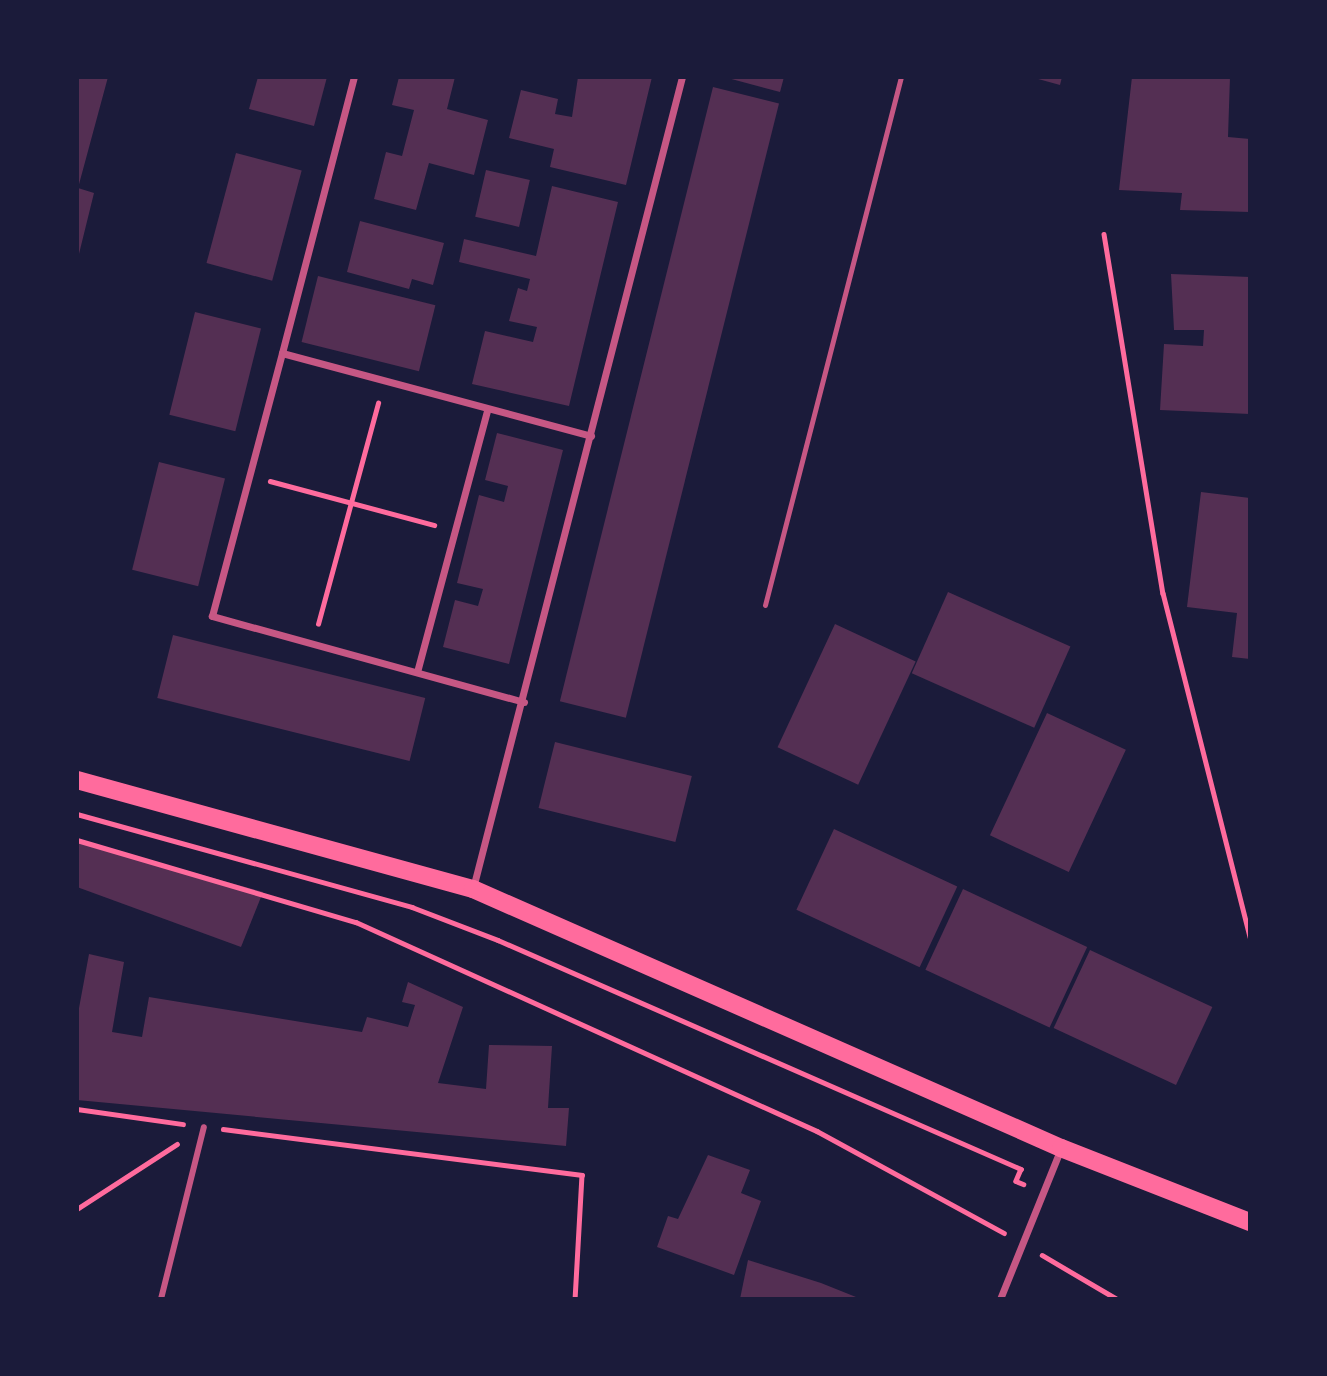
<!DOCTYPE html>
<style>
body{margin:0}
#map{position:relative;width:1327px;height:1376px;overflow:hidden;background:#1b1b3a;font-family:Bitter,serif}
div>[style]{position:absolute}
.building>*{inset:0;background:#542f53;transform-origin:0 0}
.path>*{height:4.5px;margin:-2.25px;padding:0 2.25px;transform-origin:2.25px;border-radius:2.25px;background:#ff6b9d}
.service>*{height:5px;margin:-2.5px;padding:0 2.5px;transform-origin:2.5px;border-radius:2.5px;background:#c65784}
.pedestrian>*{height:6px;margin:-3px;padding:0 3px;transform-origin:3px;border-radius:3px;background:#c65784}
.minor>*{height:7px;margin:-3.5px;padding:0 3.5px;transform-origin:3.5px;border-radius:3.5px;background:#c65784}
.primary>*{height:18px;margin:-9px;padding:0 9px;transform-origin:9px;border-radius:9px;background:#ff6b9d}
span{translate:-50% -50%;white-space:nowrap;text-align:center;line-height:1.15;-webkit-text-stroke:5px #1b1b3a;paint-order:stroke}
.frame{position:absolute;inset:0;border:79px solid #1b1b3a;pointer-events:none}
</style>
<div id="map">
<div class="building">
<div style="clip-path:polygon(77px 77px,108px 77px,78px 188px,94px 193px,78px 258px)"></div>
<div style="clip-path:polygon(258px 77px,327px 77px,314px 126px,249px 109px)"></div>
<div style="clip-path:polygon(399px 77px,455px 77px,447px 109px,488px 120px,474px 175px,429px 163px,416px 210px,374px 199px,386px 152px,402px 156px,414px 110px,392px 105px)"></div>
<div style="clip-path:polygon(578px 77px,652px 77px,626px 185px,550px 167px,554px 149px,509px 138px,521px 90px,558px 99px,555px 114px,572px 117px)"></div>
<div style="clip-path:polygon(724px 77px,784px 77px,780px 92px)"></div>
<div style="clip-path:polygon(1031px 77px,1062px 77px,1060px 85px)"></div>
<div style="clip-path:polygon(1132px 77px,1230px 77px,1228px 137px,1250px 139px,1250px 212px,1180px 210px,1182px 193px,1119px 190px)"></div>
<div style="left:713px;top:87px;width:68px;height:633px;rotate:14deg"></div>
<div style="left:236px;top:153px;width:68px;height:114px;rotate:15deg"></div>
<div style="left:486px;top:170px;width:45px;height:48px;rotate:13deg"></div>
<div style="clip-path:polygon(552px 186px,618px 202px,569px 406px,472px 384px,485px 331px,533px 342px,537px 327px,509px 321px,518px 288px,527px 291px,530px 279px,459px 262px,464px 239px,536px 256px)"></div>
<div style="clip-path:polygon(360px 221px,444px 243px,433px 285px,412px 279px,409px 289px,347px 272px)"></div>
<div style="clip-path:polygon(1171px 274px,1250px 277px,1250px 414px,1160px 410px,1164px 344px,1203px 346px,1204px 330px,1174px 330px)"></div>
<div style="left:318px;top:276px;width:121px;height:68px;rotate:14deg"></div>
<div style="left:195px;top:312px;width:68px;height:106px;rotate:14deg"></div>
<div style="clip-path:polygon(497px 433px,563px 450px,509px 664px,443px 647px,455px 600px,478px 606px,483px 589px,457px 583px,479px 495px,504px 502px,508px 486px,485px 480px)"></div>
<div style="left:159px;top:462px;width:68px;height:111px;rotate:14deg"></div>
<div style="clip-path:polygon(1201px 492px,1250px 498px,1250px 659px,1232px 657px,1237px 613px,1187px 607px)"></div>
<div style="left:948px;top:592px;width:134px;height:89px;rotate:24deg"></div>
<div style="left:835px;top:624px;width:89px;height:136px;rotate:25deg"></div>
<div style="left:173px;top:635px;width:260px;height:65px;rotate:14deg"></div>
<div style="left:1047px;top:713px;width:87px;height:135px;rotate:25deg"></div>
<div style="left:555px;top:742px;width:141px;height:68px;rotate:14deg"></div>
<div style="left:834px;top:829px;width:136px;height:89px;rotate:25deg"></div>
<div style="clip-path:polygon(77px 840px,263px 892px,241px 947px,77px 887px)"></div>
<div style="left:963px;top:889px;width:137px;height:89px;rotate:25deg"></div>
<div style="left:1090px;top:950px;width:135px;height:86px;rotate:25deg"></div>
<div style="clip-path:polygon(89px 954px,124px 962px,112px 1032px,142px 1037px,149px 997px,362px 1032px,367px 1017px,408px 1027px,415px 1005px,402px 1002px,408px 982px,463px 1007px,438px 1083px,486px 1089px,489px 1045px,552px 1046px,548px 1108px,569px 1108px,566px 1146px,77px 1100px,77px 1019px)"></div>
<div style="clip-path:polygon(708px 1155px,750px 1170px,741px 1193px,761px 1201px,734px 1275px,657px 1247px,668px 1216px,678px 1219px)"></div>
<div style="clip-path:polygon(748px 1260px,821px 1283px,861px 1299px,740px 1299px)"></div>
</div>
<div class="path">
<div style="left:1104px;top:234px;width:364px;rotate:80.7deg"></div>
<div style="left:1163px;top:593px;width:355px;rotate:75.8deg"></div>
<div style="left:270px;top:481px;width:170px;rotate:15deg"></div>
<div style="left:318px;top:624px;width:229px;rotate:-74.8deg"></div>
<div style="left:77px;top:814px;width:348px;rotate:15.5deg"></div>
<div style="left:412px;top:907px;width:92px;rotate:21deg"></div>
<div style="left:498px;top:940px;width:571px;rotate:23.65deg"></div>
<div style="left:1021px;top:1169px;width:13px;rotate:113deg"></div>
<div style="left:1016px;top:1181px;width:8px;rotate:23deg"></div>
<div style="left:77px;top:840px;width:291px;rotate:16.4deg"></div>
<div style="left:356px;top:922px;width:506px;rotate:24.39deg"></div>
<div style="left:817px;top:1131px;width:213px;rotate:28.6deg"></div>
<div style="left:77px;top:1109px;width:107px;rotate:8.1deg"></div>
<div style="left:223px;top:1129px;width:362px;rotate:7.3deg"></div>
<div style="left:582px;top:1175px;width:124px;rotate:93.2deg"></div>
<div style="left:77px;top:1209px;width:119px;rotate:-33deg"></div>
<div style="left:1042px;top:1255px;width:87px;rotate:30.4deg"></div>
</div>
<div class="service">
<div style="left:765px;top:605px;width:545px;rotate:-75.56deg"></div>
</div>
<div class="pedestrian">
<div style="left:161px;top:1299px;width:177px;rotate:-76deg"></div>
</div>
<div class="minor">
<div style="left:282px;top:353px;width:285px;rotate:-75.4deg"></div>
<div style="left:417px;top:672px;width:271px;rotate:-75deg"></div>
<div style="left:524px;top:702px;width:324px;rotate:-164.6deg"></div>
<div style="left:212px;top:616px;width:272px;rotate:-75.1deg"></div>
<div style="left:282px;top:353px;width:320px;rotate:15deg"></div>
<div style="left:473px;top:888px;width:837px;rotate:-75.55deg"></div>
<div style="left:1000px;top:1299px;width:163px;rotate:-68deg"></div>
</div>
<div class="primary">
<div style="left:77px;top:780px;width:411px;rotate:15.4deg"></div>
<div style="left:473px;top:889px;width:643px;rotate:23.77deg"></div>
<div style="left:1061px;top:1148px;width:203px;rotate:21.4deg"></div>
</div>
<div class="frame"></div>
</div>
